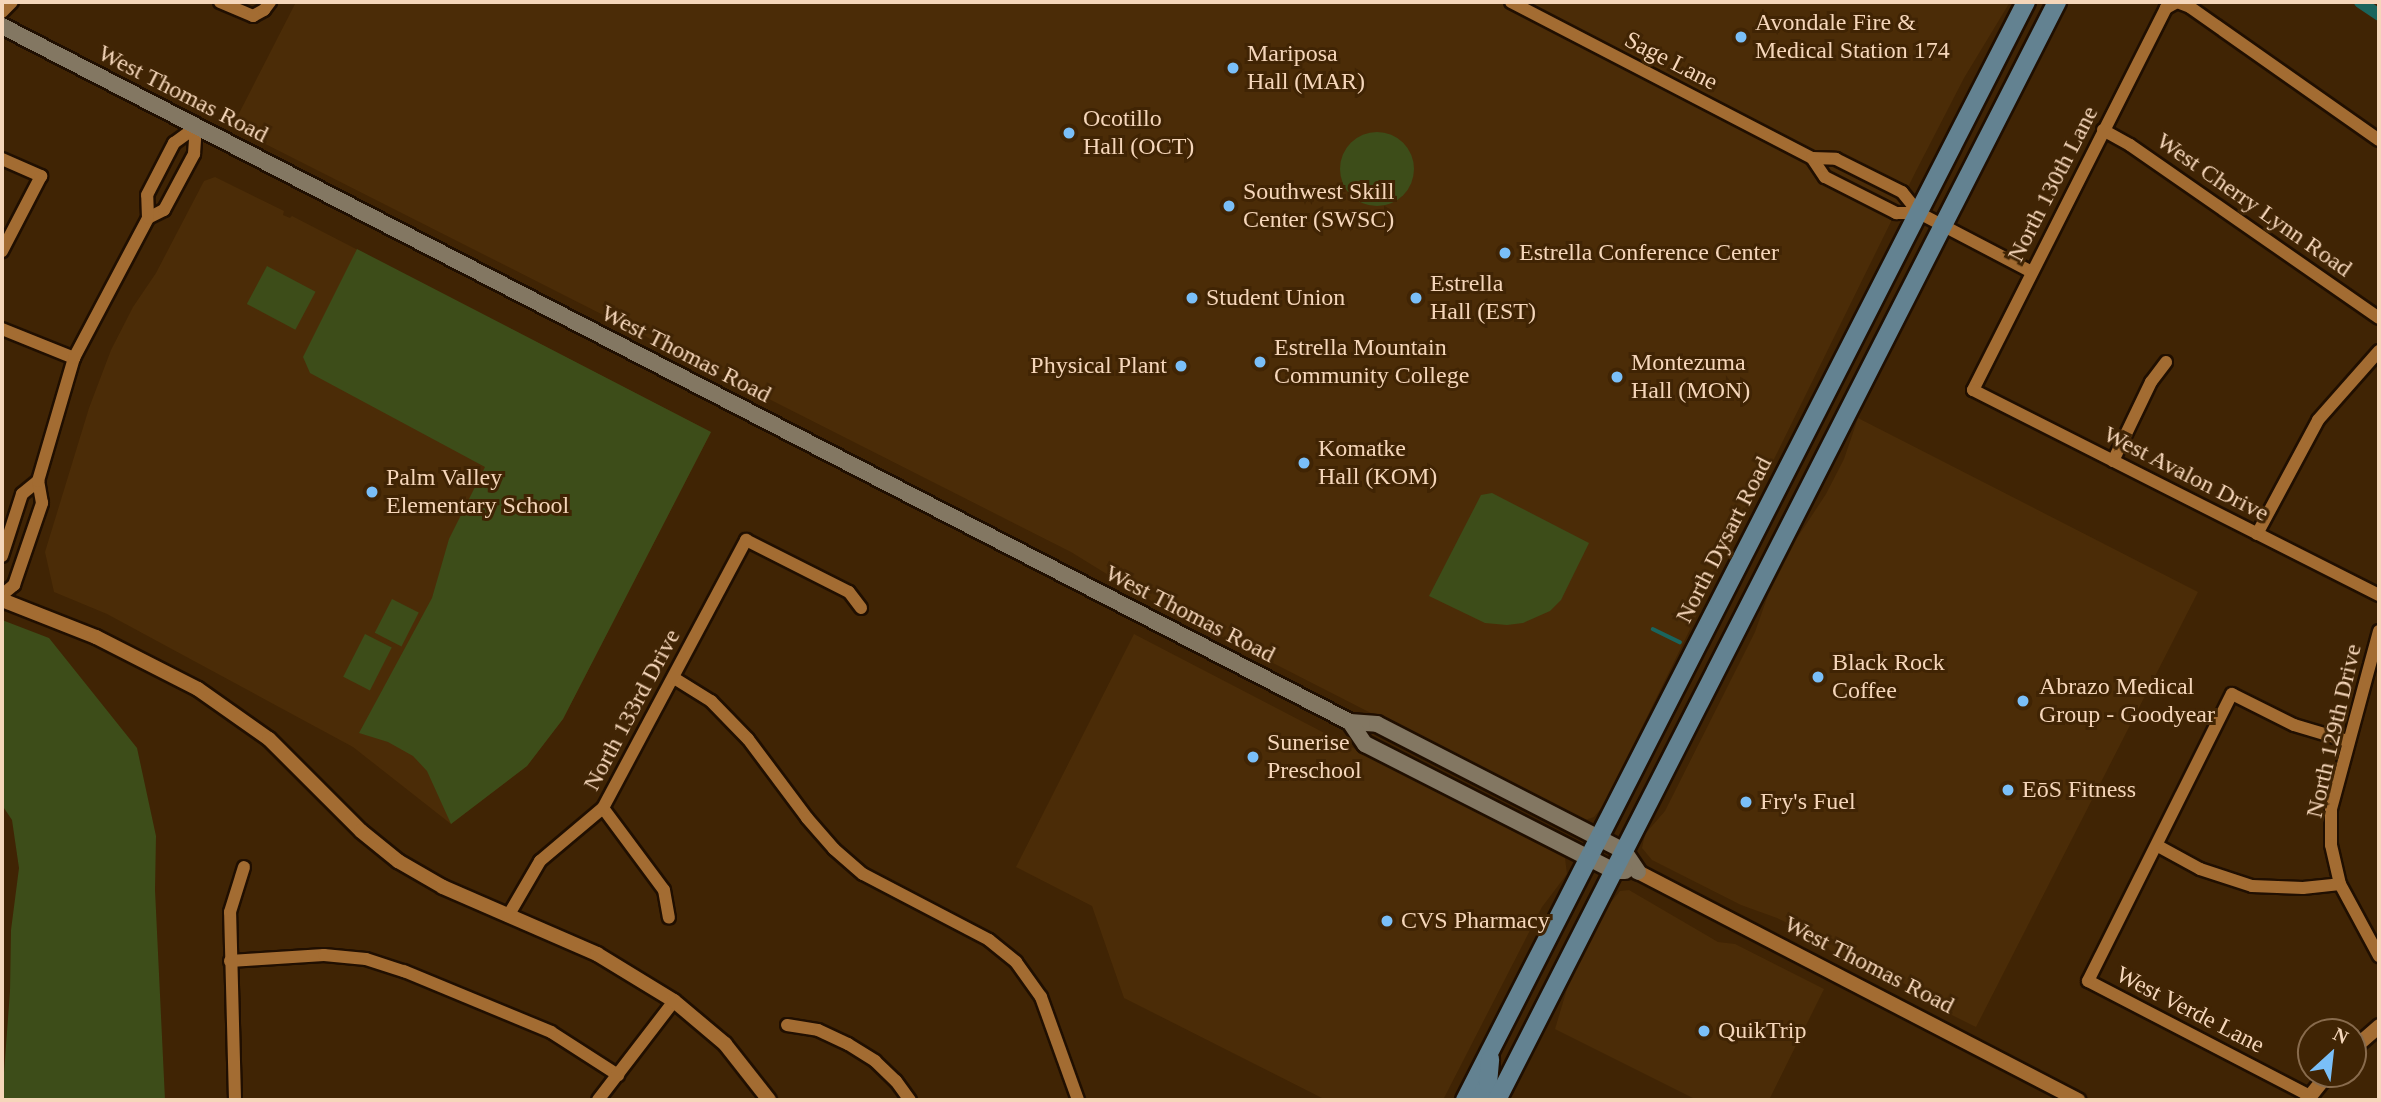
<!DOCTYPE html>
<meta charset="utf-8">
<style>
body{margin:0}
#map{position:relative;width:2381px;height:1102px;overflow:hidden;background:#402404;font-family:Georgia,serif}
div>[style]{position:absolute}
.built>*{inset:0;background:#4b2c07}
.green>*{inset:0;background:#3d4d19;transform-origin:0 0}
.round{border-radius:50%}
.stream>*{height:3.5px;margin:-1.75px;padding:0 1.75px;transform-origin:1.75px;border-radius:1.75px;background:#1a655d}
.canal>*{height:12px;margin:-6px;padding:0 6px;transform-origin:6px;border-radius:6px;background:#1a655d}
.roads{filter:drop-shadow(2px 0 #200f01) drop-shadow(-2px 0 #200f01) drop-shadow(0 2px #200f01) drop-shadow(0 -2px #200f01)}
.minor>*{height:12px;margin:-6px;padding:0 6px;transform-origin:6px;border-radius:6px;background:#a36c32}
.tertiary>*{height:14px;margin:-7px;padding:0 7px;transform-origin:7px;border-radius:7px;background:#a36c32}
.secondary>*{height:16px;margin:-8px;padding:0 8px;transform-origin:8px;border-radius:8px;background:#837762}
.primary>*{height:18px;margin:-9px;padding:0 9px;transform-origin:9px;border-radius:9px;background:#638291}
.dots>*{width:19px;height:19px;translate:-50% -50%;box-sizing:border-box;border:4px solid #402404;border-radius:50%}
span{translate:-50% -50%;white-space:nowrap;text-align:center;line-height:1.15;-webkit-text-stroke:6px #402404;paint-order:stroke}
.poi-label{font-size:24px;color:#f5d6ba}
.left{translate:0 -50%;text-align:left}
.right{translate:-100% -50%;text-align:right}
.street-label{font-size:24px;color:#f5d6ba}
.frame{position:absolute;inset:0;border:4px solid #f5d6ba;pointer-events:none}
.north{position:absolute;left:2297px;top:1018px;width:70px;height:70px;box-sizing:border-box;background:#402404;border:2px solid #886b4d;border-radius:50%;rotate:27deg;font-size:19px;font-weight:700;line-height:28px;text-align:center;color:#f5d6ba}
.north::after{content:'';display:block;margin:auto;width:24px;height:32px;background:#7abff8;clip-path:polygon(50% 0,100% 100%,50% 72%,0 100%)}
</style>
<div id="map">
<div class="built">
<div style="clip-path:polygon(296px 2px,2010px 2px,1964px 78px,1915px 173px,1603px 806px,1594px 817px,1582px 821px,1144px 597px,1071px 552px,232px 127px)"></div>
<div style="clip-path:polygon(215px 177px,284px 211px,283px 215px,290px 218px,292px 216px,711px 432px,563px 719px,527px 766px,451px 824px,353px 747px,107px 614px,54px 592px,45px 552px,89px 408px,111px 350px,133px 307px,156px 273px,204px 181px)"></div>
<div style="clip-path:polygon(1858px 418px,2198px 592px,1976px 1027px,1932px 1005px,1914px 989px,1874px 967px,1834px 954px,1816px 937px,1777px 918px,1741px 905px,1652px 860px,1642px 848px,1645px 834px,1665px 811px,1755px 632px,1768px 595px,1797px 538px,1826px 494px,1844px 459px)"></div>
<div style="clip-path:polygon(1134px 634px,1565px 858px,1567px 874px,1542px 907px,1443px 1100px,1326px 1100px,1124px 998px,1092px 906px,1016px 867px)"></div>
<div style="clip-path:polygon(1629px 890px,1718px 942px,1735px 944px,1824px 989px,1769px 1100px,1697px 1100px,1555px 1029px,1567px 989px,1611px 902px,1620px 891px)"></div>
</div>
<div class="green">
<div class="round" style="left:1340px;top:132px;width:74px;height:74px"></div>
<div style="clip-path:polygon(357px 249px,711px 432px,563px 719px,527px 766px,451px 824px,427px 771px,413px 756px,388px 742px,359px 733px,432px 598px,449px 539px,485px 467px,310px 373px,303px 357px)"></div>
<div style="left:267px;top:266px;width:55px;height:43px;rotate:28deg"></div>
<div style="clip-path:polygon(1492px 493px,1589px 543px,1561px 600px,1550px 611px,1523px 623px,1507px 625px,1485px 623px,1429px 596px,1481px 495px)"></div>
<div style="left:392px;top:599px;width:30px;height:38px;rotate:27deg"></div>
<div style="clip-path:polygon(2px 620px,49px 638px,137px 748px,156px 836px,155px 890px,165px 1100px,2px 1100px,10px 991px,11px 930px,19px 868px,12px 820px,2px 805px)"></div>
<div style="left:365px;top:634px;width:30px;height:48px;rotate:27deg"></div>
</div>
<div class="stream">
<div style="left:1653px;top:629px;width:30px;rotate:26deg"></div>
</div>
<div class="canal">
<div style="left:2360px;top:2px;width:23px;rotate:34deg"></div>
</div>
<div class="roads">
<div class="minor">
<div style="left:220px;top:2px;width:36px;rotate:23deg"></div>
<div style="left:253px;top:16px;width:13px;rotate:-29deg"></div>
<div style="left:264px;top:10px;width:10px;rotate:-53deg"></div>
<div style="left:1511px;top:2px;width:339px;rotate:27.4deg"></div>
<div style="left:1812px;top:158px;width:24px;rotate:2deg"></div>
<div style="left:1836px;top:159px;width:74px;rotate:26.6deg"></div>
<div style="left:1902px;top:192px;width:27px;rotate:51deg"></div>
<div style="left:1919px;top:213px;width:127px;rotate:27.6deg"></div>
<div style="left:2px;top:12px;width:14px;rotate:-45deg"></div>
<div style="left:2103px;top:130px;width:31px;rotate:29deg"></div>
<div style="left:2130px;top:145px;width:303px;rotate:34.8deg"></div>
<div style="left:2379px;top:140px;width:231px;rotate:-144.9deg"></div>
<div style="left:2190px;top:7px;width:14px;rotate:-159deg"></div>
<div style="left:2177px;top:2px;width:13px;rotate:151deg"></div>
<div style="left:2166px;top:8px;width:428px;rotate:116.8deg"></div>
<div style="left:1973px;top:390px;width:455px;rotate:26.8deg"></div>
<div style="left:1812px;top:158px;width:23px;rotate:56deg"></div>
<div style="left:1825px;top:177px;width:80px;rotate:26.9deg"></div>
<div style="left:1896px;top:213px;width:23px"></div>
<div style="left:2px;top:159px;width:43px;rotate:23.6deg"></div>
<div style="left:41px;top:176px;width:85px;rotate:117.5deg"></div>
<div style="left:148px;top:218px;width:18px;rotate:-27deg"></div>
<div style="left:164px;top:210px;width:64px;rotate:-61.8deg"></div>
<div style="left:194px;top:154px;width:27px;rotate:-86deg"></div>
<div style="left:2px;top:329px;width:78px;rotate:21.9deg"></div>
<div style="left:2113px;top:461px;width:88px;rotate:-64.3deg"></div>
<div style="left:2151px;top:382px;width:25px;rotate:-53deg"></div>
<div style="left:2257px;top:534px;width:129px;rotate:-61.8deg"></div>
<div style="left:2318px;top:420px;width:92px;rotate:-48.5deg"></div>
<div style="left:2px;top:556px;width:65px;rotate:-72.1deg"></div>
<div style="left:22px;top:494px;width:21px;rotate:-39deg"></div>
<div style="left:2px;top:595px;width:16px;rotate:-40deg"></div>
<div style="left:14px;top:585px;width:87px;rotate:-71.1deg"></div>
<div style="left:42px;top:503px;width:22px;rotate:-100deg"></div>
<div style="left:38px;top:481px;width:128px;rotate:-73.7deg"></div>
<div style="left:74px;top:358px;width:158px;rotate:-62.1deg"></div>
<div style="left:148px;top:218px;width:23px;rotate:-92deg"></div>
<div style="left:147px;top:195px;width:59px;rotate:-62.6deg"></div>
<div style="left:174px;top:143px;width:27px;rotate:-36deg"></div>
<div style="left:2379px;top:631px;width:184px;rotate:105.1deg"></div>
<div style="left:2331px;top:809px;width:36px;rotate:90deg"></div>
<div style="left:2331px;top:845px;width:40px;rotate:77deg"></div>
<div style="left:2340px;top:884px;width:82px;rotate:61.6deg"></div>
<div style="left:674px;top:678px;width:44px;rotate:31.9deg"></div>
<div style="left:711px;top:701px;width:53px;rotate:45.8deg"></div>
<div style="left:748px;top:739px;width:99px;rotate:53.2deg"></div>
<div style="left:807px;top:818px;width:41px;rotate:48.9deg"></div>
<div style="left:834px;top:849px;width:38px;rotate:41deg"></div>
<div style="left:863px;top:874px;width:142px;rotate:27.6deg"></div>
<div style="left:989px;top:940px;width:35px;rotate:39deg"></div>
<div style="left:1016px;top:962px;width:43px;rotate:54.5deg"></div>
<div style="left:1041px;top:997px;width:109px;rotate:70.2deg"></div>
<div style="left:603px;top:808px;width:102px;rotate:53.4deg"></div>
<div style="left:664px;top:890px;width:28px;rotate:80deg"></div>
<div style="left:2158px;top:846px;width:48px;rotate:28.7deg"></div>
<div style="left:2200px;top:869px;width:55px;rotate:18.1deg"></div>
<div style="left:2252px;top:886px;width:51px;rotate:2.2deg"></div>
<div style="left:2303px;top:888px;width:37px;rotate:-6deg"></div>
<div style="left:508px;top:916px;width:64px;rotate:-59.8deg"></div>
<div style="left:540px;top:861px;width:82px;rotate:-40.1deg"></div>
<div style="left:603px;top:808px;width:304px;rotate:-61.9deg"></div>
<div style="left:746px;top:540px;width:115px;rotate:26.8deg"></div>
<div style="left:849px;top:592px;width:20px;rotate:53deg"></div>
<div style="left:230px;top:961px;width:94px;rotate:-3.7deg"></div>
<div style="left:324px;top:955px;width:42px;rotate:5.4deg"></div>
<div style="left:366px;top:959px;width:40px;rotate:18deg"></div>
<div style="left:404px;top:971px;width:159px;rotate:22.5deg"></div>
<div style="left:551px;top:1032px;width:80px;rotate:32.7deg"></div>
<div style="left:787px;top:1025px;width:31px;rotate:9deg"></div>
<div style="left:818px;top:1030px;width:33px;rotate:25deg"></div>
<div style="left:848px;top:1044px;width:32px;rotate:32deg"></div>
<div style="left:875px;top:1061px;width:29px;rotate:44deg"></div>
<div style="left:896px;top:1081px;width:24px;rotate:54deg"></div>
<div style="left:2310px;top:1096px;width:250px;rotate:-152.6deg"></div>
<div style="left:2088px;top:981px;width:321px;rotate:-63.4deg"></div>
<div style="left:2232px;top:694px;width:69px;rotate:26.6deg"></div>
<div style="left:2294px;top:725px;width:56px;rotate:16.5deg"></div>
<div style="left:235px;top:1100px;width:188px;rotate:-91.5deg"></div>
<div style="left:230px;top:912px;width:47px;rotate:-72.7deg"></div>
<div style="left:598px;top:1100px;width:125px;rotate:-52.5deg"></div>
</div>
<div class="tertiary">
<div style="left:2px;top:600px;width:101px;rotate:21.5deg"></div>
<div style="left:96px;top:637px;width:114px;rotate:27deg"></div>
<div style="left:198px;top:689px;width:87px;rotate:35.2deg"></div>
<div style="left:269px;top:739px;width:130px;rotate:45deg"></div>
<div style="left:361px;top:831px;width:48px;rotate:39deg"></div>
<div style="left:398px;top:861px;width:52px;rotate:30deg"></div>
<div style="left:443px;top:887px;width:168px;rotate:23.5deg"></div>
<div style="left:597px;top:954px;width:90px;rotate:31.4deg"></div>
<div style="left:674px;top:1001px;width:67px;rotate:40.1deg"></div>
<div style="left:725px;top:1044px;width:71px;rotate:51.8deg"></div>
<div style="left:1638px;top:872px;width:496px;rotate:27.4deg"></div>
<div style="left:2353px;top:1049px;width:35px;rotate:-41deg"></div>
<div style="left:2307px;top:1100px;width:33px;rotate:-51deg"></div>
</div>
<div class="secondary">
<div style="left:2px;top:26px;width:1517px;rotate:27.31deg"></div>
<div style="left:1350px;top:722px;width:27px;rotate:4deg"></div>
<div style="left:1377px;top:724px;width:278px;rotate:27.2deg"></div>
<div style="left:1624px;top:851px;width:25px;rotate:56deg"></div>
<div style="left:1350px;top:722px;width:27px;rotate:56deg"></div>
<div style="left:1365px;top:744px;width:280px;rotate:27deg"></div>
<div style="left:1614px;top:871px;width:11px"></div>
</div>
<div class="primary">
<div style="left:1465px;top:1100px;width:1233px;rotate:-62.94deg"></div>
<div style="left:1479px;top:1100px;width:18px;rotate:-61deg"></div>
<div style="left:1488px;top:1084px;width:25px;rotate:-85deg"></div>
<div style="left:1497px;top:1100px;width:1233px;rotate:-62.98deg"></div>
</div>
</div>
<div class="dots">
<div style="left:1741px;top:37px;background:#7abff8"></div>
<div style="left:1233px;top:68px;background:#7abff8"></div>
<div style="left:1069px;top:133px;background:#7abff8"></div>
<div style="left:1229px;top:206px;background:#7abff8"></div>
<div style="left:1505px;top:253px;background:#7abff8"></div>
<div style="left:1192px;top:298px;background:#7abff8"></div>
<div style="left:1416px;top:298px;background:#7abff8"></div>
<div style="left:1260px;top:362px;background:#7abff8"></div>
<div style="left:1181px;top:366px;background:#7abff8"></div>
<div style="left:1617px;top:377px;background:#7abff8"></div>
<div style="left:1304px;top:463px;background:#7abff8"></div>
<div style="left:372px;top:492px;background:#7abff8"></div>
<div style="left:1818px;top:677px;background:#7abff8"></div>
<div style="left:2023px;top:701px;background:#7abff8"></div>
<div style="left:1253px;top:757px;background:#7abff8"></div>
<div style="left:2008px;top:790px;background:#7abff8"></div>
<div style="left:1746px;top:802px;background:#7abff8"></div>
<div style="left:1387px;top:921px;background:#7abff8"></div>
<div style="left:1704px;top:1031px;background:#7abff8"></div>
</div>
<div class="poi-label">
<span class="left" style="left:1755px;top:37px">Avondale Fire &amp;<br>Medical Station 174</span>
<span class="left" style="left:1247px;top:68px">Mariposa<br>Hall (MAR)</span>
<span class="left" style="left:1083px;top:133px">Ocotillo<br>Hall (OCT)</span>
<span class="left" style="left:1243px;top:206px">Southwest Skill<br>Center (SWSC)</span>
<span class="left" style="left:1519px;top:253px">Estrella Conference Center</span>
<span class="left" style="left:1430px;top:298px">Estrella<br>Hall (EST)</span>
<span class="left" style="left:1206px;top:298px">Student Union</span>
<span class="left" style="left:1274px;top:362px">Estrella Mountain<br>Community College</span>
<span class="left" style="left:1631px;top:377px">Montezuma<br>Hall (MON)</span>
<span class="right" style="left:1167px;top:366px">Physical Plant</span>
<span class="left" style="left:1318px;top:463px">Komatke<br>Hall (KOM)</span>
<span class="left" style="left:386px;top:492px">Palm Valley<br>Elementary School</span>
<span class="left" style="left:1832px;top:677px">Black Rock<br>Coffee</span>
<span class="left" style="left:2039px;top:701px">Abrazo Medical<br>Group - Goodyear</span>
<span class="left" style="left:1267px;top:757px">Sunerise<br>Preschool</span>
<span class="left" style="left:2022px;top:790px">EōS Fitness</span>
<span class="left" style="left:1760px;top:802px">Fry's Fuel</span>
<span class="left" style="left:1401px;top:921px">CVS Pharmacy</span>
<span class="left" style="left:1718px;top:1031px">QuikTrip</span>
</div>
<div class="street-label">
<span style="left:1671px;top:61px;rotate:27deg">Sage Lane</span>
<span style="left:183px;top:94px;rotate:27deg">West Thomas Road</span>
<span style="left:2053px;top:184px;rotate:-63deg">North 130th Lane</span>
<span style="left:2254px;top:205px;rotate:35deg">West Cherry Lynn Road</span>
<span style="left:686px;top:354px;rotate:27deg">West Thomas Road</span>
<span style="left:2186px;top:474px;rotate:27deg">West Avalon Drive</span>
<span style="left:1724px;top:540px;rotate:-63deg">North Dysart Road</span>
<span style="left:1190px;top:614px;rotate:27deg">West Thomas Road</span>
<span style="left:632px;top:710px;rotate:-62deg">North 133rd Drive</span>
<span style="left:2334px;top:731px;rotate:-77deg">North 129th Drive</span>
<span style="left:1869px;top:965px;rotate:27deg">West Thomas Road</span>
<span style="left:2190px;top:1010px;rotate:27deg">West Verde Lane</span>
</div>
<div class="frame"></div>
<div class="north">N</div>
</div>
